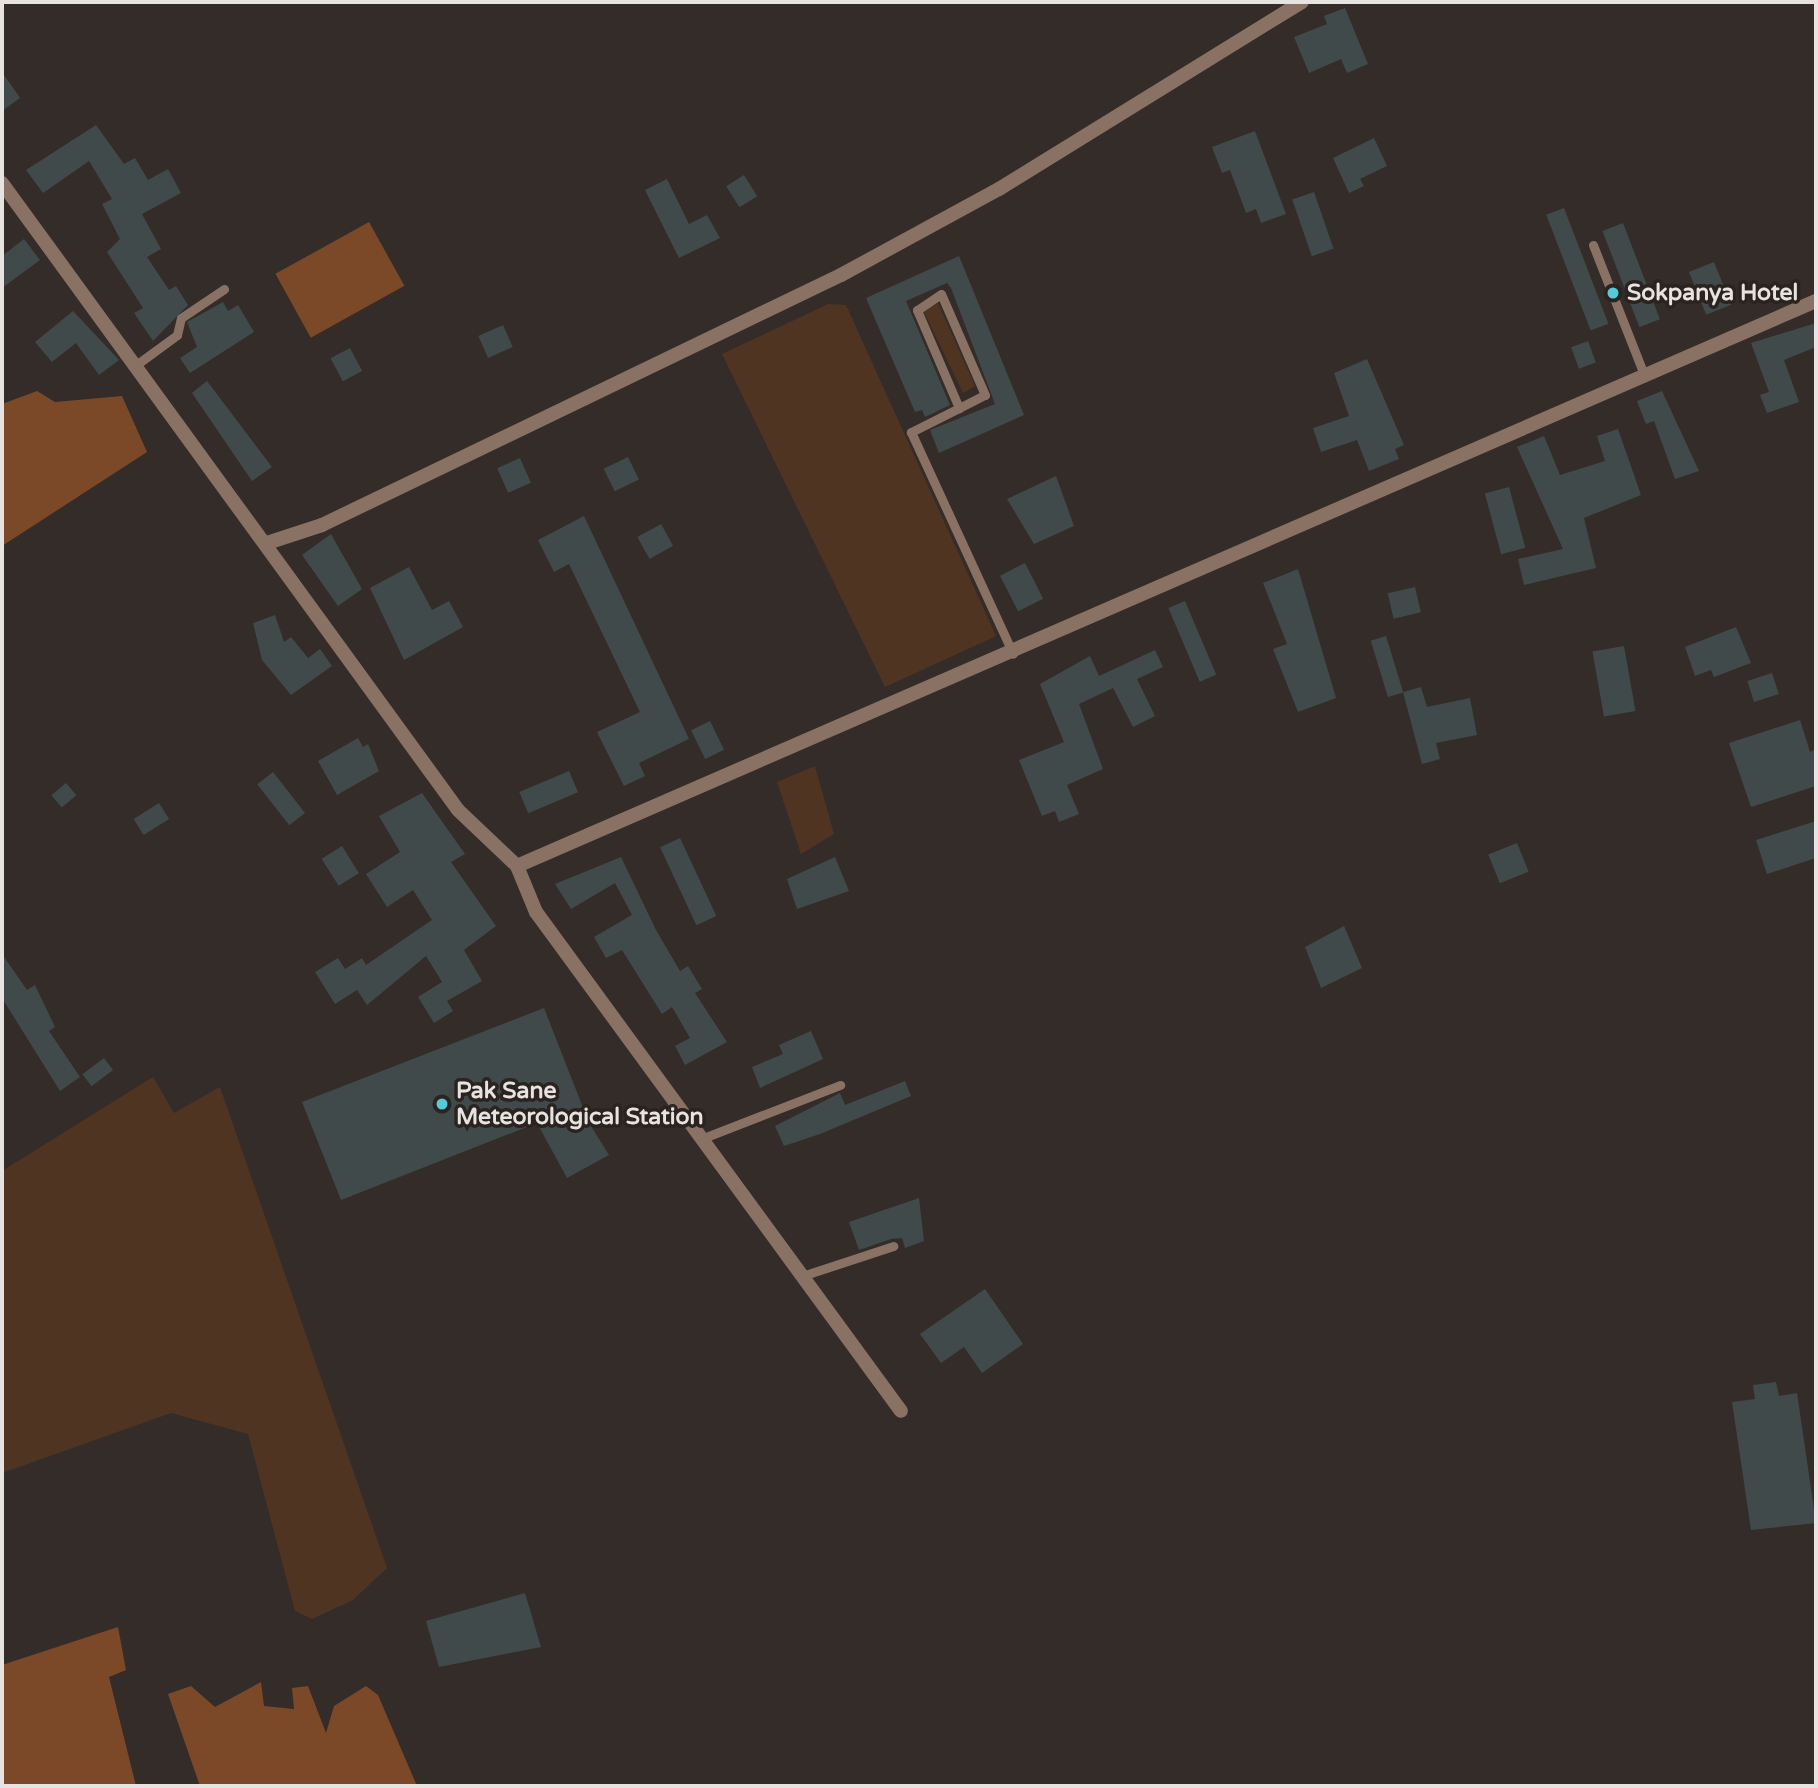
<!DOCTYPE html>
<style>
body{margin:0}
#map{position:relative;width:1818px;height:1788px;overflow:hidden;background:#342c28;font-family:"Varela Round",sans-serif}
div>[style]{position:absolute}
.green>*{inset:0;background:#503422}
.water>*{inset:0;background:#7b4928;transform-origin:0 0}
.building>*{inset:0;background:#404a4b;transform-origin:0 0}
.lane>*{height:9px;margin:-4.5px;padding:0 4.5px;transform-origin:4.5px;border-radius:4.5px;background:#897163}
.street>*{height:14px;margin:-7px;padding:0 7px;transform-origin:7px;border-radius:7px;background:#897163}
.dots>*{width:19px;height:19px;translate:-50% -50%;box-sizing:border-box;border:4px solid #2a231f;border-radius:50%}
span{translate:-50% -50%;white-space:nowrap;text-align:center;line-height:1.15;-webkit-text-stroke:7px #2a231f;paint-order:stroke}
.poi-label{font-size:23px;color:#e7e3e0;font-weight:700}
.left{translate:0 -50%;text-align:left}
.frame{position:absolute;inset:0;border:4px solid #e7e3e0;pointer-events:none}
</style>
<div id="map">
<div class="green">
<div style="clip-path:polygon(938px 303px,975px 386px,963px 393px,924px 312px)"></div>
<div style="clip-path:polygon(828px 304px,846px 305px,996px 636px,885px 687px,722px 354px)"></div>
<div style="clip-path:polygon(815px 766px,834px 834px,801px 854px,777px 782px)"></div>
<div style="clip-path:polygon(153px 1077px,174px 1113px,220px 1087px,387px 1568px,353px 1600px,312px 1619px,295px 1611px,248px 1434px,171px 1413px,2px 1473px,2px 1171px)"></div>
</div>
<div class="water">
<div style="left:369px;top:222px;width:73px;height:107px;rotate:61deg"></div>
<div style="clip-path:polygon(37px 391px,55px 402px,122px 396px,147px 452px,2px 546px,2px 404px)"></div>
<div style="clip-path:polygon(118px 1627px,126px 1670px,109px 1677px,136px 1786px,2px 1786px,2px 1665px)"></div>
<div style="clip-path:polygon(261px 1682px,264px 1706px,294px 1709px,292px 1688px,308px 1686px,326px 1733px,334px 1706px,366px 1686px,378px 1695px,417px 1786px,200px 1786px,168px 1694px,191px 1686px,215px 1707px)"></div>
</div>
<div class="building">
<div style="clip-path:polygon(1345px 8px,1368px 64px,1347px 73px,1341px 59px,1309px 73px,1294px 37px,1327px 24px,1324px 16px)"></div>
<div style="clip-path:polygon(2px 72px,20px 98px,2px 111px)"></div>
<div style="clip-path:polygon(96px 125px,124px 164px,135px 158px,148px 180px,168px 169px,181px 193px,142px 214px,161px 249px,147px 257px,169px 290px,176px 286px,188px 305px,153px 341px,134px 313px,143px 308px,107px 252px,120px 239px,102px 204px,112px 199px,89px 161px,43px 193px,26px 170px)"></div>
<div style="clip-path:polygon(1255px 131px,1286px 214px,1261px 223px,1256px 209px,1246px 213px,1230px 170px,1222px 173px,1212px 147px)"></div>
<div style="clip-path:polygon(1374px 138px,1387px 166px,1360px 179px,1364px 186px,1349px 193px,1333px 158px)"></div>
<div style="left:744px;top:175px;width:25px;height:21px;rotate:58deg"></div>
<div style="clip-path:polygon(667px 179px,689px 224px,707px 215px,720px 238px,679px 258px,645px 190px)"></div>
<div style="left:1314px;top:192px;width:60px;height:23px;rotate:71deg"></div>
<div style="left:1564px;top:208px;width:124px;height:19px;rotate:69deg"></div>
<div style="left:1623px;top:223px;width:103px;height:22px;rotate:69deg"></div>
<div style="clip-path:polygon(24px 239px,40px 260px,2px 288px,2px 256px)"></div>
<div style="clip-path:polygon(959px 256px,1024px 415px,939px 453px,930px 430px,995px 404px,951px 288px,947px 283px,906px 301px,950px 405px,925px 417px,922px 410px,915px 412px,866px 298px)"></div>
<div style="left:1714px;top:262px;width:46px;height:27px;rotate:68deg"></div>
<div style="clip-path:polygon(223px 302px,228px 311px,238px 305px,254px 332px,190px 373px,180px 358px,197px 347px,187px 322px)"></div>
<div style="clip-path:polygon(73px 311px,119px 360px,99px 375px,76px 343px,52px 362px,35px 342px)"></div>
<div style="clip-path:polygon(1816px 323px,1816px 347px,1784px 360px,1799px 402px,1767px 413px,1760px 395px,1769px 392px,1751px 343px)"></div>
<div style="left:503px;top:325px;width:24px;height:27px;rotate:66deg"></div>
<div style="left:1588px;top:341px;width:23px;height:18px;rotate:70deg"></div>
<div style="left:350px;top:348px;width:26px;height:22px;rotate:62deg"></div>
<div style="clip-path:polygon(1367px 359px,1404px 445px,1395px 449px,1399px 459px,1369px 471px,1357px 440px,1321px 452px,1313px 428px,1349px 416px,1334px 373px)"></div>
<div style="clip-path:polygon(207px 381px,272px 467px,252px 481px,192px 393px)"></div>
<div style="clip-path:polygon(1662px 391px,1699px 471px,1675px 479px,1654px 421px,1646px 424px,1637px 401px)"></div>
<div style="clip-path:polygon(1618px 429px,1641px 495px,1584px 518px,1596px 568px,1524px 585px,1518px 559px,1563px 549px,1517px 447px,1544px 436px,1560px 475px,1605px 461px,1597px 436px)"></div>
<div style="left:628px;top:457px;width:25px;height:27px;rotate:64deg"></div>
<div style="left:520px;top:458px;width:27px;height:25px;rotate:66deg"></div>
<div style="clip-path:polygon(1056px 476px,1074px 526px,1034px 544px,1007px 499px)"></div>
<div style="left:1509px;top:487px;width:63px;height:25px;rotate:75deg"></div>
<div style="clip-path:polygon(584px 516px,689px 739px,639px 763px,645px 776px,624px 786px,597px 732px,640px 712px,569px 564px,554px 572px,538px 540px)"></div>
<div style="left:661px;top:524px;width:25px;height:27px;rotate:61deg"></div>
<div style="clip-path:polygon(331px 534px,362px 589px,338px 606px,302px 555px)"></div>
<div style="left:1025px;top:563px;width:40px;height:28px;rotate:63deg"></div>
<div style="clip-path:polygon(409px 567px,432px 610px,449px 601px,463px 627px,404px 660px,370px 588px)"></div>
<div style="clip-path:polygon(1298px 569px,1336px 698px,1298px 712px,1273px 649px,1287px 644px,1263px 583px)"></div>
<div style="left:1415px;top:587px;width:26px;height:28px;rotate:77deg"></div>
<div style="left:1185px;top:601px;width:80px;height:18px;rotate:67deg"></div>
<div style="clip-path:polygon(275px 615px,284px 642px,291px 637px,308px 658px,320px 649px,332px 666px,291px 695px,262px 660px,253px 623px)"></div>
<div style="clip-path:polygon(1736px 627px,1751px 663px,1714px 677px,1711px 670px,1695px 676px,1685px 647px)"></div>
<div style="left:1386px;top:636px;width:59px;height:16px;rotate:73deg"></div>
<div style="left:1624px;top:646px;width:66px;height:32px;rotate:80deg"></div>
<div style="clip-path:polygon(1155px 650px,1163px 667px,1137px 679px,1155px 716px,1133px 727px,1113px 688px,1079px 704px,1103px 769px,1067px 785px,1079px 814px,1059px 822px,1055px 811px,1042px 816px,1019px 760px,1064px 742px,1040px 684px,1090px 656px,1099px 676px)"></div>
<div style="left:1772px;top:673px;width:22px;height:26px;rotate:72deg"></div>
<div style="clip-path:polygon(1421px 687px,1427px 707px,1470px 698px,1477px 735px,1436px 743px,1440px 759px,1422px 764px,1403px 692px)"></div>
<div style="clip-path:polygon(1800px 720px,1810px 752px,1816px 749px,1816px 786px,1751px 807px,1729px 743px)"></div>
<div style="left:710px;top:721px;width:32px;height:21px;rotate:64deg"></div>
<div style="clip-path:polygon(358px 738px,363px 747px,368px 744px,379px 771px,337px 795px,318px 761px)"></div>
<div style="left:569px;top:771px;width:23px;height:54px;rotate:67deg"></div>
<div style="left:273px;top:772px;width:52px;height:20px;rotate:52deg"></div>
<div style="left:66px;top:783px;width:16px;height:19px;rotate:50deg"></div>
<div style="clip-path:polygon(422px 793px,465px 854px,451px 862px,496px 926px,464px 950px,482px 981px,447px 1001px,453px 1011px,434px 1023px,418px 997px,442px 982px,426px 956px,367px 1005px,357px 990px,335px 1004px,315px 972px,338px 958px,345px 969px,362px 958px,366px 965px,432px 920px,413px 890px,387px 907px,366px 874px,400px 852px,379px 816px)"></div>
<div style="left:159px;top:803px;width:19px;height:30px;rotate:58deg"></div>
<div style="clip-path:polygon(1816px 821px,1816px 858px,1767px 874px,1756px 840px)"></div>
<div style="left:680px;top:838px;width:86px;height:22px;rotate:65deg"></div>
<div style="left:1517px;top:843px;width:31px;height:31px;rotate:68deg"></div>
<div style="left:342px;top:846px;width:32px;height:24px;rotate:58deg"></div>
<div style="clip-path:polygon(621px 857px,656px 930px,680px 971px,688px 966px,702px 989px,695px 993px,727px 1042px,685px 1065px,675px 1046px,690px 1038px,672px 1007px,662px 1014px,622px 950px,606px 958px,594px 937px,632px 915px,615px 883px,571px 909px,555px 884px)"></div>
<div style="clip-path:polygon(835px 857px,849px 891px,797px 909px,787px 879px)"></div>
<div style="clip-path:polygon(1344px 926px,1362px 968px,1321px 988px,1305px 947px)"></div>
<div style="clip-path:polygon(2px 954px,27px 990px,35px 985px,55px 1027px,49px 1031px,80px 1077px,60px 1091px,2px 998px)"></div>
<div style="clip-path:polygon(544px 1008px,589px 1123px,609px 1155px,567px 1178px,537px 1123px,341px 1200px,302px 1102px)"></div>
<div style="clip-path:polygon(811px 1031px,823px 1059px,760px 1088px,752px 1067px,783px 1054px,779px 1045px)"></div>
<div style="left:104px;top:1058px;width:15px;height:27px;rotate:53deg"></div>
<div style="clip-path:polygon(905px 1081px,911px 1096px,820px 1134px,784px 1146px,775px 1126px,840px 1093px,845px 1105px)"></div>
<div style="clip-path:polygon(919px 1198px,924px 1241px,905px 1248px,902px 1238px,891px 1239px,859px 1250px,849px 1222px)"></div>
<div style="clip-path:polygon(985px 1289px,1023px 1344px,982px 1373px,964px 1347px,941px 1363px,920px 1334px)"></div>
<div style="clip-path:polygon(1776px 1382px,1779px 1396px,1797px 1393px,1816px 1523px,1751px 1530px,1732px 1402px,1755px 1399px,1753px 1385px)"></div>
<div style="clip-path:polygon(525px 1593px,541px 1647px,439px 1667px,426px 1621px)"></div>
</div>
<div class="lane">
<div style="left:1593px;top:245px;width:142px;rotate:68.5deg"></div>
<div style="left:136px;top:365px;width:51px;rotate:-36.2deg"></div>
<div style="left:177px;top:335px;width:17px;rotate:-77deg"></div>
<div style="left:181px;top:318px;width:52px;rotate:-34deg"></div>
<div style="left:959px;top:408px;width:29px;rotate:-27deg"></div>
<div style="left:985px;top:395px;width:110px;rotate:-113.5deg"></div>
<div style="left:941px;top:294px;width:29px;rotate:146deg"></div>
<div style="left:917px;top:310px;width:107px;rotate:66.8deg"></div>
<div style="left:959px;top:408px;width:54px;rotate:153.4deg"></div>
<div style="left:911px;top:432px;width:244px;rotate:65.3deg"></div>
<div style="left:706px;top:1137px;width:144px;rotate:-21.2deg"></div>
<div style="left:805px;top:1275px;width:93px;rotate:-18.2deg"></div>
</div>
<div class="street">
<div style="left:2px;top:183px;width:775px;rotate:53.97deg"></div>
<div style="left:458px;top:810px;width:81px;rotate:43.5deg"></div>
<div style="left:517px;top:866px;width:50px;rotate:67.6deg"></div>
<div style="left:536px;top:912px;width:618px;rotate:53.82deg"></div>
<div style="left:267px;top:543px;width:58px;rotate:-18.1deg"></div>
<div style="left:322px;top:525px;width:576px;rotate:-25.72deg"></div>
<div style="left:841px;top:275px;width:180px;rotate:-28.6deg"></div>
<div style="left:999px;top:189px;width:356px;rotate:-31.7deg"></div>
<div style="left:517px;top:866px;width:1417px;rotate:-23.51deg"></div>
</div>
<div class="dots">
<div style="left:1613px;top:293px;background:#53cbdb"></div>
<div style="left:442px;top:1104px;background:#53cbdb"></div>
</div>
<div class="poi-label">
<span class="left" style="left:1627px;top:293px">Sokpanya Hotel</span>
<span class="left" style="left:456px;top:1104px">Pak Sane<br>Meteorological Station</span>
</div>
<div class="frame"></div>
</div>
